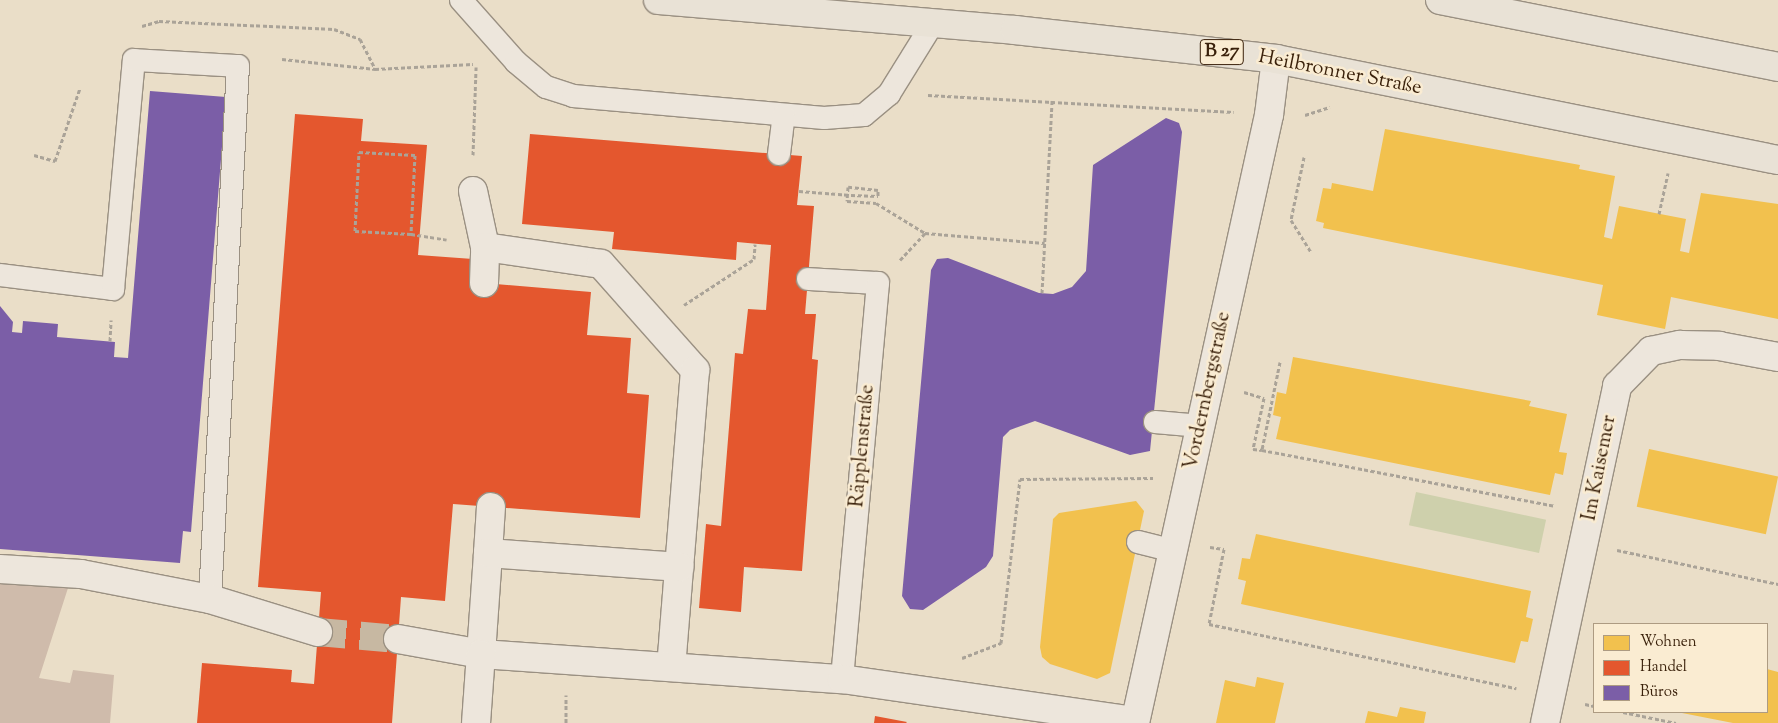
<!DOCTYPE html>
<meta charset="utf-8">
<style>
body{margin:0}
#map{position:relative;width:1778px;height:723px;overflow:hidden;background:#eadec8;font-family:"Sorts Mill Goudy",serif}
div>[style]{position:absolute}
.green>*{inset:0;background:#ced0ac;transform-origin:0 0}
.homes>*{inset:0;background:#f2c14e;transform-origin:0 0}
.shops>*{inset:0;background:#e4572e}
.offices>*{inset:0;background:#7b5ea7}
.building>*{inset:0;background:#cfbbab}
.minor-tunnel>*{height:28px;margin-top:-14px;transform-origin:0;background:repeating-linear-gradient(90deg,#c7b8a2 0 28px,transparent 0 42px)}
.path>*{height:3px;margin-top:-1.5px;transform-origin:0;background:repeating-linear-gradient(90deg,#aaa398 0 4px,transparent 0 6.5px)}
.roads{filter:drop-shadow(1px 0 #9a9082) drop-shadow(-1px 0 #9a9082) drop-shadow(0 1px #9a9082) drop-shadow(0 -1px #9a9082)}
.service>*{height:22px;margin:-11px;padding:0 11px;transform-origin:11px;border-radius:11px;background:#ede6dc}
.pedestrian>*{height:28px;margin:-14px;padding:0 14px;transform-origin:14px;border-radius:14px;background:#ede6dc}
.minor>*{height:28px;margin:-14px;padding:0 14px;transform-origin:14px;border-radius:14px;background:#ede6dc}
.primary>*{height:28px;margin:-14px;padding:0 14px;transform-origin:14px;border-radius:14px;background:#e9e2d6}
.path-bridge>*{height:3px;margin-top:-1.5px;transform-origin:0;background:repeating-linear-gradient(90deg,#aaa398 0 4px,transparent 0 6.5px)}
span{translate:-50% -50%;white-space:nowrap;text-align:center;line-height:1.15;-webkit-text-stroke:5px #faecd2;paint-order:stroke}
.shield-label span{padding:1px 4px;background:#faecd2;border:1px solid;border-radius:4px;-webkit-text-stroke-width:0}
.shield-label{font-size:19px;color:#3a210b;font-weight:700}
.street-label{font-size:20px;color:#3a210b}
.legend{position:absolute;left:1593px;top:623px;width:175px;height:90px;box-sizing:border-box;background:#faecd2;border:1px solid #ad9b82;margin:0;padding:6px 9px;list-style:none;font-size:15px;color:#3a210b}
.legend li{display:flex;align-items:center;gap:10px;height:25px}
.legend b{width:25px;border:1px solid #ad9b82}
</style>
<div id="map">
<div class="green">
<div style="left:1416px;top:492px;width:133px;height:34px;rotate:12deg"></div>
</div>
<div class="homes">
<div style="clip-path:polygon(1385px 129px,1580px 165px,1579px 169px,1615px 176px,1604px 237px,1612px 239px,1619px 206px,1686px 219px,1680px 251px,1689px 253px,1701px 193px,1778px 204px,1778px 319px,1671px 297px,1665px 329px,1597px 315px,1603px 285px,1323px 228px,1324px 223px,1316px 221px,1323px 188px,1331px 189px,1332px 183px,1373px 191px)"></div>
<div style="clip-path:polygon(1293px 357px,1531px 401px,1529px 406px,1567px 414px,1559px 452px,1567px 453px,1563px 475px,1555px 473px,1550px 495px,1276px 439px,1281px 417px,1273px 415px,1277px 392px,1286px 394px)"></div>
<div style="left:1649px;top:449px;width:132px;height:59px;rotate:12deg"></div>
<div style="clip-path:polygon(1136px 501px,1144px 511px,1110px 673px,1097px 679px,1050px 664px,1042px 657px,1040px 647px,1053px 519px,1059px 513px)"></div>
<div style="clip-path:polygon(1256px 534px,1531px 591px,1526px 617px,1533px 619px,1528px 642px,1521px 641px,1515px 663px,1241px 604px,1246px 581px,1238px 579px,1242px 558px,1250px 559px)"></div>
<div style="clip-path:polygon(1767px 669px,1778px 672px,1778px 723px,1733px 723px,1682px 713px,1767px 712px)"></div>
<div style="clip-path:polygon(1257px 677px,1284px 683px,1275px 723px,1216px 723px,1225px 680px,1255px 687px)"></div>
<div style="clip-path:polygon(1400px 707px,1426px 712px,1424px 723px,1365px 723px,1368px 711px,1397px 717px)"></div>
</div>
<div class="shops">
<div style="clip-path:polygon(295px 114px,363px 119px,361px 141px,427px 145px,418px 255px,473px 259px,484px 283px,591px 292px,587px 335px,631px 338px,627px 393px,649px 395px,640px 518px,453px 504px,445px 601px,401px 597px,392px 723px,197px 723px,202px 663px,292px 670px,291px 682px,314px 684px,321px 592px,258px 587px)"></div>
<div style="clip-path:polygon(530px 134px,802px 156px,797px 205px,814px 206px,805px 314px,816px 314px,812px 359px,818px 360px,802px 571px,744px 567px,741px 612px,699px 608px,706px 524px,721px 526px,735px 353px,743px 354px,748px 309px,766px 310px,771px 245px,737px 242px,736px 260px,612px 249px,614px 232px,522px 224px)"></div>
<div style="clip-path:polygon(875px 716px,907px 722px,906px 723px,874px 723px)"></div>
</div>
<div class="offices">
<div style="clip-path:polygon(150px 91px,226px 97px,191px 532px,183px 531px,180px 563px,0 549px,0 306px,13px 322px,12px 332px,22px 333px,23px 321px,58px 324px,57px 337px,115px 342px,114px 357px,128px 358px)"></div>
<div style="clip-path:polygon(1166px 118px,1179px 123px,1182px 132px,1150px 451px,1130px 455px,1035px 421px,1010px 430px,1003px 437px,993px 556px,986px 567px,923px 610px,910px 609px,902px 596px,931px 270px,937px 259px,948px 258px,1039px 293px,1053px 294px,1072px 287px,1086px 271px,1093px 165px)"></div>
</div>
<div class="building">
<div style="clip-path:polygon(0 583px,68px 588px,39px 678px,70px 683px,73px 670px,114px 675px,110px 723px,0 723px)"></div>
</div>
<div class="minor-tunnel">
<div style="left:318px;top:632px;width:80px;rotate:5deg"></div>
</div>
<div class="path">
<div style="left:142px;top:26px;width:18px;rotate:-16deg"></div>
<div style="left:159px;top:21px;width:175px;rotate:2.6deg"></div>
<div style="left:334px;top:29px;width:28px;rotate:21deg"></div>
<div style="left:360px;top:39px;width:34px;rotate:63deg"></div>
<div style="left:375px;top:69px;width:98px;rotate:-2.9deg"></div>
<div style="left:282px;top:59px;width:94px;rotate:6.1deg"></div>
<div style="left:928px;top:95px;width:306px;rotate:3.2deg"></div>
<div style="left:1305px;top:115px;width:26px;rotate:-18deg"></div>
<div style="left:359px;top:152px;width:56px;rotate:3.1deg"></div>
<div style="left:415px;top:155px;width:79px;rotate:92.9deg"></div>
<div style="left:411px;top:234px;width:56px;rotate:-176.9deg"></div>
<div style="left:355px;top:231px;width:79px;rotate:-87.1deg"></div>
<div style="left:34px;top:155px;width:22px;rotate:16deg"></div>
<div style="left:55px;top:161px;width:77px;rotate:-71.1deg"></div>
<div style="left:473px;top:155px;width:88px;rotate:-88deg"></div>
<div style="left:1304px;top:157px;width:64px;rotate:101.7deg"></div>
<div style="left:1291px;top:220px;width:38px;rotate:58deg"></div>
<div style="left:851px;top:195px;width:27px;rotate:2deg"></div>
<div style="left:878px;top:196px;width:6px;rotate:-90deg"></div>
<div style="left:878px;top:190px;width:30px;rotate:-174deg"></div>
<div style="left:848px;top:187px;width:14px;rotate:94deg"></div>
<div style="left:847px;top:201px;width:29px;rotate:4deg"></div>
<div style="left:876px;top:203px;width:57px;rotate:31.5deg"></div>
<div style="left:1659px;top:214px;width:42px;rotate:-77.6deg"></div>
<div style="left:411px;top:234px;width:36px;rotate:9deg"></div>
<div style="left:900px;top:260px;width:37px;rotate:-47deg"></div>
<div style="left:925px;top:233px;width:120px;rotate:4.8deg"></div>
<div style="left:1042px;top:293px;width:193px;rotate:-87deg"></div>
<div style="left:684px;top:305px;width:84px;rotate:-33.3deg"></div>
<div style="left:754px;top:259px;width:15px;rotate:-86deg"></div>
<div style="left:110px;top:341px;width:21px;rotate:-87deg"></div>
<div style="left:1280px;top:362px;width:90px;rotate:101.6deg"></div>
<div style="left:1262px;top:450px;width:299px;rotate:10.8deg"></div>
<div style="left:1244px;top:392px;width:21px;rotate:17deg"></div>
<div style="left:1264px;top:398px;width:52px;rotate:102.2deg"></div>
<div style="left:1253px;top:449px;width:9px;rotate:6deg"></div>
<div style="left:1210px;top:547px;width:14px;rotate:8deg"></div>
<div style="left:1224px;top:549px;width:76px;rotate:101.3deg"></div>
<div style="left:1209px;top:624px;width:314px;rotate:11.8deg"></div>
<div style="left:1617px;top:550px;width:165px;rotate:11.9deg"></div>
<div style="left:962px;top:658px;width:42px;rotate:-21deg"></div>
<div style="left:1001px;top:643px;width:165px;rotate:-83.4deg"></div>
<div style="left:1020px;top:479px;width:133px;rotate:-0.4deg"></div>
<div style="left:1585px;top:704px;width:9px;rotate:13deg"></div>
<div style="left:1623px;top:712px;width:54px;rotate:11.7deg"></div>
<div style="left:566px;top:723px;width:28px;rotate:-90deg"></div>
</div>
<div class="roads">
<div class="service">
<div style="left:461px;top:0;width:83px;rotate:48.4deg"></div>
<div style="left:516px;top:62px;width:39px;rotate:40deg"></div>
<div style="left:546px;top:87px;width:28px;rotate:18deg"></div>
<div style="left:573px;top:96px;width:252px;rotate:5deg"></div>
<div style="left:824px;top:118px;width:40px;rotate:-4.3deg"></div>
<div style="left:864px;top:115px;width:33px;rotate:-40deg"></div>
<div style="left:889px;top:94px;width:84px;rotate:-58.2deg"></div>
<div style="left:779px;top:154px;width:39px;rotate:-83deg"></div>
<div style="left:0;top:275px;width:114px;rotate:7.1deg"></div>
<div style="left:113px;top:289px;width:230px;rotate:-84.8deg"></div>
<div style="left:134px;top:60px;width:104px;rotate:3.3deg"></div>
<div style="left:238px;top:66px;width:534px;rotate:93.01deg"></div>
<div style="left:808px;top:279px;width:70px;rotate:3.3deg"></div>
<div style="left:878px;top:283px;width:398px;rotate:95.2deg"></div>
<div style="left:1155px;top:422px;width:46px;rotate:5deg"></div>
<div style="left:1138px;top:542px;width:36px;rotate:14deg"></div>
</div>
<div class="pedestrian">
<div style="left:473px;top:191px;width:57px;rotate:77.9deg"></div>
<div style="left:484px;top:283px;width:36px;rotate:-88deg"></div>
<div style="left:485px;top:247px;width:117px;rotate:8.3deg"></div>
<div style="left:601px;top:264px;width:142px;rotate:48.4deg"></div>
<div style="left:695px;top:370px;width:298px;rotate:94.6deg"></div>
<div style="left:488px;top:553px;width:46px;rotate:-86.3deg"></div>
<div style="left:481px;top:654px;width:101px;rotate:-86deg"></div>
<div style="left:488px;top:553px;width:192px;rotate:4.2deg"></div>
</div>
<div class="minor">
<div style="left:0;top:569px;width:81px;rotate:3.5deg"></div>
<div style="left:81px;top:574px;width:131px;rotate:11deg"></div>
<div style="left:210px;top:599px;width:113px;rotate:17deg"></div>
<div style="left:398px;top:639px;width:84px;rotate:10.2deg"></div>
<div style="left:481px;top:654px;width:362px;rotate:4deg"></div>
<div style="left:842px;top:679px;width:296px;rotate:8.2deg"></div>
<div style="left:476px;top:723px;width:69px;rotate:-85.9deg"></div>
<div style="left:1135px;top:723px;width:623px;rotate:-77.57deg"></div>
<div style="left:1269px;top:115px;width:56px;rotate:-82.9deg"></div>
<div style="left:1545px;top:723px;width:345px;rotate:-77.9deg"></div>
<div style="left:1617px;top:386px;width:49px;rotate:-45.8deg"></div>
<div style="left:1651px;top:351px;width:30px;rotate:-12deg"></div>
<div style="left:1680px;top:345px;width:39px;rotate:1deg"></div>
<div style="left:1719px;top:346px;width:60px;rotate:10.6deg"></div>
</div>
<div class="primary">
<div style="left:658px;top:0;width:358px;rotate:4.8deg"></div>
<div style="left:1015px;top:30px;width:263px;rotate:6.3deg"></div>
<div style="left:1276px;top:59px;width:512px;rotate:11.38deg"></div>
<div style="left:1440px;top:0;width:345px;rotate:11.2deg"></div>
</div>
</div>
<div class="path-bridge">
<div style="left:799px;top:191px;width:52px;rotate:4.4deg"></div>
</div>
<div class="shield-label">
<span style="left:1222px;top:52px">B 27</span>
</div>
<div class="street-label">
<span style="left:1340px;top:73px;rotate:11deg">Heilbronner Straße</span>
<span style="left:1208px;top:391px;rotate:-78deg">Vordernbergstraße</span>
<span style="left:863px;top:446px;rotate:-85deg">Räpplenstraße</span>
<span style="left:1600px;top:468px;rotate:-79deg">Im Kaisemer</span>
</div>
<ul class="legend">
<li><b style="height:14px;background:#f2c14e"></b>Wohnen</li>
<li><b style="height:14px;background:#e4572e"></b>Handel</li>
<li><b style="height:14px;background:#7b5ea7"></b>Büros</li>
</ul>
</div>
